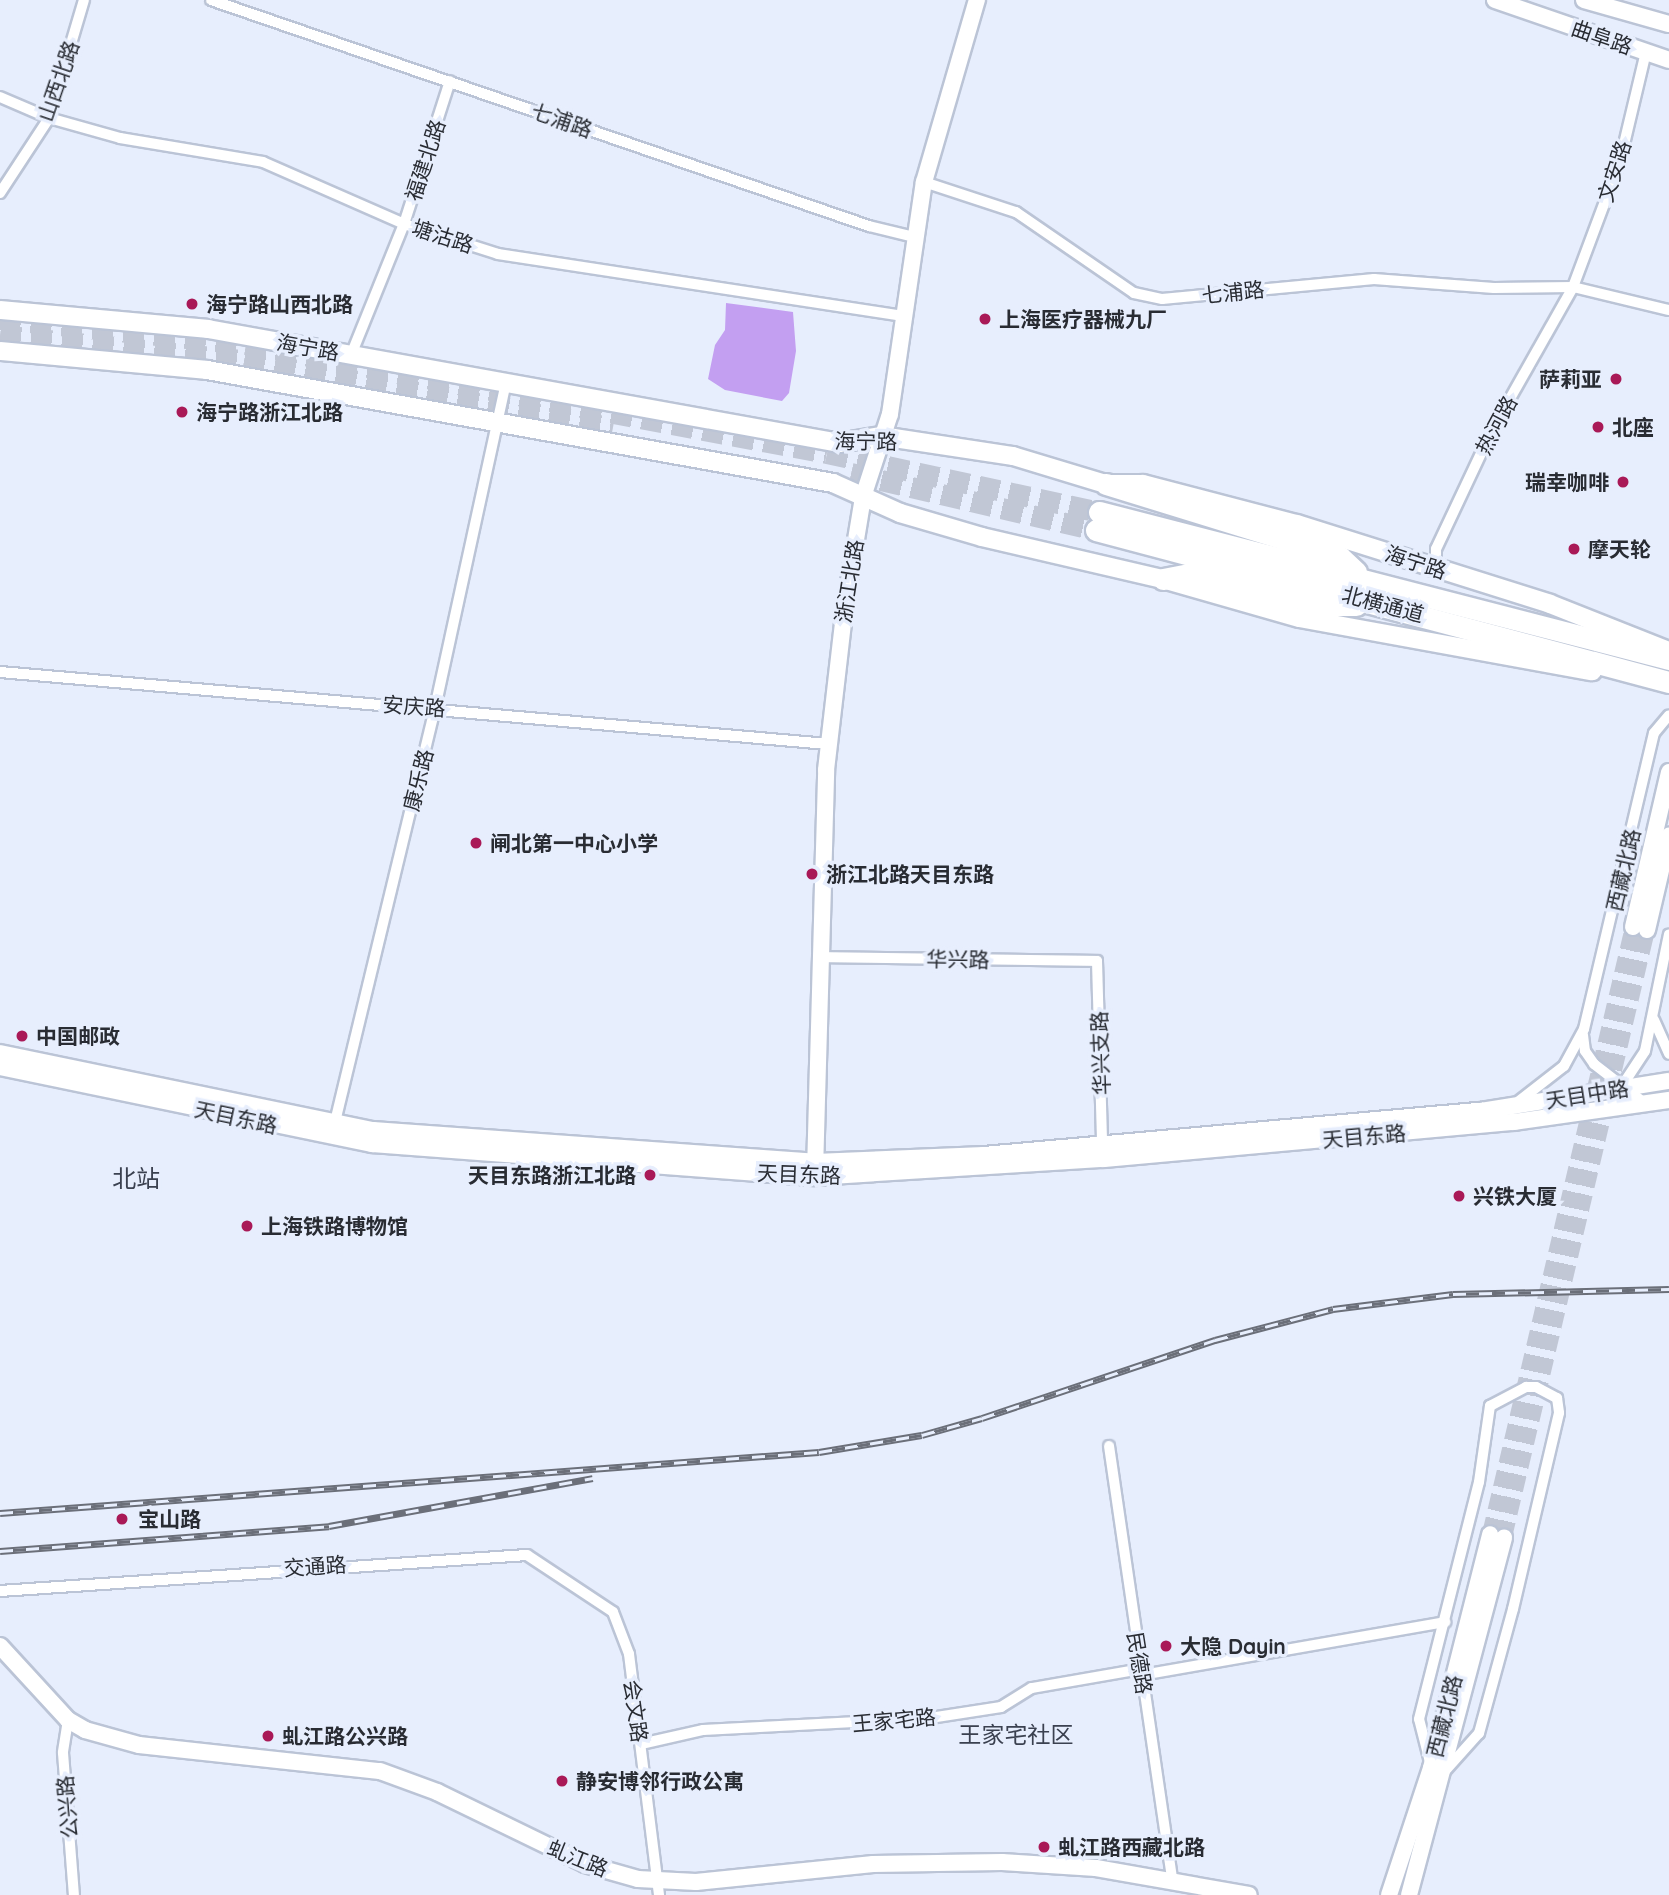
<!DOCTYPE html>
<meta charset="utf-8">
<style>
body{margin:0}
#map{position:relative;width:1669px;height:1895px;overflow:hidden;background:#e7eefd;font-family:Quicksand,"Noto Sans SC",sans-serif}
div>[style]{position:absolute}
.forest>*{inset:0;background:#c39ff1}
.secondary-tunnel>*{height:16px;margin-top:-8px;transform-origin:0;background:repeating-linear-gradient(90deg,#c1c7d5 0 16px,transparent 0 24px)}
.highway-tunnel>*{height:21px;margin-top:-10.5px;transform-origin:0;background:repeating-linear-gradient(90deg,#c1c7d5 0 21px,transparent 0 31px)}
.roads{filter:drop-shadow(2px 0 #bbc4d6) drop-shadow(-2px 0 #bbc4d6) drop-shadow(0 2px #bbc4d6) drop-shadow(0 -2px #bbc4d6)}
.street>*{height:10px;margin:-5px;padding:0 5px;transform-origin:5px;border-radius:5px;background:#fff}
.secondary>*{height:16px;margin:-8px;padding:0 8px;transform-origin:8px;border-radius:8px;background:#fff}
.primary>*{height:18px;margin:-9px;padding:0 9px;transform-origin:9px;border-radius:9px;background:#fff}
.highway>*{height:21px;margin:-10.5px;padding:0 10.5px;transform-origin:10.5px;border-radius:10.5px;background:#fff}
.rail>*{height:7px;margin-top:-3.5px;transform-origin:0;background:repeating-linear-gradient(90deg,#e7eefd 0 13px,#6b6f79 0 26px);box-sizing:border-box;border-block:2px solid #6b6f79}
.dots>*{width:19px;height:19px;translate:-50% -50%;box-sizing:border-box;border:4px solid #e7eefd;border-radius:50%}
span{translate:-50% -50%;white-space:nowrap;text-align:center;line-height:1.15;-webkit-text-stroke:7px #e7eefd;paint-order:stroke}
.street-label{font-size:21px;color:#292c33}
.poi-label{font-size:21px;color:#292c33;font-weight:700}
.left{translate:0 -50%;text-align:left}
.right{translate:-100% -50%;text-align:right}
.neighbourhood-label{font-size:23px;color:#3b4150}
.quarter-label{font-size:24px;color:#3b4150}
</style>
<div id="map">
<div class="forest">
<div style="clip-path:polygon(726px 303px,793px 312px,796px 351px,789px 393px,782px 401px,725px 390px,708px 379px,715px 345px,725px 330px)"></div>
</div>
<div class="secondary-tunnel">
<div style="left:1490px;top:1534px;width:624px;rotate:-76.74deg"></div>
<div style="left:1504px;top:1537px;width:624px;rotate:-76.74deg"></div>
</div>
<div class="highway-tunnel">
<div style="left:0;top:319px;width:247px;rotate:5.8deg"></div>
<div style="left:246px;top:344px;width:591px;rotate:10.63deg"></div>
<div style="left:827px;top:453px;width:278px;rotate:12.2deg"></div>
<div style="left:0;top:335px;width:245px;rotate:5.9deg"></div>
<div style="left:244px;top:360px;width:375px;rotate:10.4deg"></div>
<div style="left:851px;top:473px;width:252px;rotate:13.1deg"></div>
</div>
<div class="roads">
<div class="street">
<div style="left:211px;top:0;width:696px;rotate:18.96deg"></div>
<div style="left:869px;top:226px;width:46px;rotate:13.7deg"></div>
<div style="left:0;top:97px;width:53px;rotate:23.2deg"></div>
<div style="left:49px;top:118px;width:74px;rotate:15.7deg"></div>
<div style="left:120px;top:138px;width:145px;rotate:9.5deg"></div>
<div style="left:263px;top:162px;width:154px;rotate:23.7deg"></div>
<div style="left:404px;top:224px;width:99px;rotate:17.7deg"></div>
<div style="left:498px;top:254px;width:410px;rotate:8.7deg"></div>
<div style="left:924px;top:182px;width:97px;rotate:18.1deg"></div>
<div style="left:1016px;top:212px;width:143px;rotate:34.5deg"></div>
<div style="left:1134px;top:293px;width:29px;rotate:12deg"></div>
<div style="left:1162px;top:299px;width:213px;rotate:-5.4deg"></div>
<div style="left:1374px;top:279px;width:120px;rotate:4.3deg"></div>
<div style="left:1494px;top:288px;width:79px;rotate:-0.7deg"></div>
<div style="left:1573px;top:287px;width:99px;rotate:13.5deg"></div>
<div style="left:0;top:193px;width:90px;rotate:-56.8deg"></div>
<div style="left:49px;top:118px;width:123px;rotate:-73.5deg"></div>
<div style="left:351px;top:355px;width:141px;rotate:-68deg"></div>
<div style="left:404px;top:224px;width:150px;rotate:-72.2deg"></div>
<div style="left:1436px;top:569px;width:20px;rotate:-90deg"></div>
<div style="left:1436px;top:549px;width:127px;rotate:-64.8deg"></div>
<div style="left:1490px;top:434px;width:169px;rotate:-60.5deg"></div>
<div style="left:1573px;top:287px;width:134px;rotate:-69.5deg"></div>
<div style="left:1620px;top:161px;width:112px;rotate:-76.6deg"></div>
<div style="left:0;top:672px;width:831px;rotate:4.97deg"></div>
<div style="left:819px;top:957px;width:278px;rotate:0.8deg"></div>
<div style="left:1097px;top:961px;width:184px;rotate:88.4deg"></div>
<div style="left:1654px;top:1020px;width:37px;rotate:66deg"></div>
<div style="left:1583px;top:1035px;width:16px;rotate:83deg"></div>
<div style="left:1585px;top:1051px;width:16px;rotate:55deg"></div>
<div style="left:1594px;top:1064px;width:67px;rotate:37.7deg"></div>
<div style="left:1620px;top:1089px;width:45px;rotate:-56.7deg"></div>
<div style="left:1645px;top:1051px;width:119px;rotate:-78.4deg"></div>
<div style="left:1519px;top:1101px;width:57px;rotate:-37.9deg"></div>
<div style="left:1564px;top:1066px;width:42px;rotate:-61.6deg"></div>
<div style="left:1584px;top:1029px;width:304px;rotate:-76.7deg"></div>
<div style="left:1654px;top:733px;width:23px;rotate:-50deg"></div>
<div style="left:334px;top:1126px;width:430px;rotate:-76.4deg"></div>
<div style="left:435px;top:708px;width:334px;rotate:-77.7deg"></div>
<div style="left:1109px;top:1446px;width:439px;rotate:81.7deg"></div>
<div style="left:0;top:1591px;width:528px;rotate:-3.91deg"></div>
<div style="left:527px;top:1555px;width:103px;rotate:33.5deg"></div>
<div style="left:613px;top:1612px;width:45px;rotate:69.1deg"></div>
<div style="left:629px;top:1654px;width:243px;rotate:82.9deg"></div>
<div style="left:1142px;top:1675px;width:308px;rotate:-9.9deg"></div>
<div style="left:68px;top:1720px;width:33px;rotate:99deg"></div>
<div style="left:63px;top:1753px;width:142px;rotate:85.6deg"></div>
<div style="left:641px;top:1744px;width:64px;rotate:-12.7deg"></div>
<div style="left:703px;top:1730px;width:227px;rotate:-3deg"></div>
<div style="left:930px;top:1718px;width:72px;rotate:-8.8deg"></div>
<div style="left:1001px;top:1707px;width:36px;rotate:-32deg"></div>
<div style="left:1032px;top:1688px;width:111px;rotate:-9.9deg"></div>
<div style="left:1430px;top:1762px;width:44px;rotate:-104.3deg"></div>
<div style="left:1419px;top:1719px;width:244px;rotate:-75.8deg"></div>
<div style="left:1479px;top:1482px;width:77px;rotate:-81.8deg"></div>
<div style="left:1490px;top:1406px;width:41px;rotate:-27.8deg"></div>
<div style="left:1526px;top:1387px;width:10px"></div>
<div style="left:1536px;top:1387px;width:24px;rotate:28deg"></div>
<div style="left:1557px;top:1398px;width:15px;rotate:82deg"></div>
<div style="left:1559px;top:1413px;width:201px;rotate:103.2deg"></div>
<div style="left:1513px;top:1609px;width:129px;rotate:105.3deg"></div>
<div style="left:1479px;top:1733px;width:51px;rotate:131.8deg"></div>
</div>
<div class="secondary">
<div style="left:1495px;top:0;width:184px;rotate:19deg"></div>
<div style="left:1584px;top:0;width:88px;rotate:15.8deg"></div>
<div style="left:1633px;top:927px;width:159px;rotate:-76.9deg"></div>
<div style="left:1647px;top:930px;width:97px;rotate:-76.8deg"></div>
<div style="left:0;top:1053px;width:381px;rotate:11.7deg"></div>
<div style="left:373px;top:1130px;width:443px;rotate:4.1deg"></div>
<div style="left:815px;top:1162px;width:169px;rotate:-2.4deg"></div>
<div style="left:984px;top:1155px;width:499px;rotate:-5.1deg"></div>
<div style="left:1481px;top:1111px;width:190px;rotate:-9.1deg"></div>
<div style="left:0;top:1067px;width:380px;rotate:11.7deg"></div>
<div style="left:372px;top:1144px;width:444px;rotate:4.3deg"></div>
<div style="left:815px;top:1177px;width:290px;rotate:-3.6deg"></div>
<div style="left:1104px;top:1159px;width:412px;rotate:-5.2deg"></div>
<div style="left:1514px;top:1122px;width:157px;rotate:-8.1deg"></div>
<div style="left:815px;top:1171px;width:401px;rotate:-88.4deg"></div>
<div style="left:826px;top:770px;width:165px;rotate:-83.4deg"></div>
<div style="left:845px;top:606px;width:110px;rotate:-80.6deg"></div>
<div style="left:863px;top:497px;width:87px;rotate:-72deg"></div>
<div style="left:890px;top:414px;width:234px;rotate:-81.7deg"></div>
<div style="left:924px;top:182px;width:190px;rotate:-73.8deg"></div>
<div style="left:0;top:1646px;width:100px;rotate:47.4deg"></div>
<div style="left:68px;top:1720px;width:20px;rotate:30deg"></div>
<div style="left:85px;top:1730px;width:56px;rotate:15.5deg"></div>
<div style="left:139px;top:1745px;width:242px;rotate:6.2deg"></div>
<div style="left:380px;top:1771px;width:61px;rotate:20.2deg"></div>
<div style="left:437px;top:1792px;width:165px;rotate:25.9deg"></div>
<div style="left:585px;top:1864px;width:55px;rotate:15.8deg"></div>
<div style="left:638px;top:1879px;width:58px;rotate:3deg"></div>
<div style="left:696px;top:1882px;width:178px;rotate:-5.8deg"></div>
<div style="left:873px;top:1864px;width:129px;rotate:-0.9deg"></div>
<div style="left:1002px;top:1862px;width:94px;rotate:3.7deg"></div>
<div style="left:1096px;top:1868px;width:155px;rotate:10deg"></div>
<div style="left:1389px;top:1895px;width:134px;rotate:-71.7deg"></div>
<div style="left:1431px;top:1768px;width:241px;rotate:-75.8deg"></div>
<div style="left:1409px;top:1895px;width:370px;rotate:-75.1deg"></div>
</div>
<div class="primary">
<div style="left:0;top:310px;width:209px;rotate:5.2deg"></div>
<div style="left:208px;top:329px;width:641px;rotate:10.24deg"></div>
<div style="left:839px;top:443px;width:43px;rotate:-9.5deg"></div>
<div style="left:881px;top:436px;width:134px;rotate:8.6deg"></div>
<div style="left:1013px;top:456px;width:97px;rotate:16.8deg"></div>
<div style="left:1106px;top:484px;width:37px"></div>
<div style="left:1143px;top:484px;width:159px;rotate:14.6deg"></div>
<div style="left:1297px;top:524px;width:265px;rotate:17.5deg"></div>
<div style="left:1550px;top:604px;width:125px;rotate:21.6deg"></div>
<div style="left:0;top:351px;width:208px;rotate:5.2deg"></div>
<div style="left:207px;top:370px;width:636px;rotate:10.23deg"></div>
<div style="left:833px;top:483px;width:73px;rotate:24.1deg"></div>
<div style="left:900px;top:513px;width:85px;rotate:16.3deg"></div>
<div style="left:982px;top:537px;width:186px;rotate:13.1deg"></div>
<div style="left:1163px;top:579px;width:141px;rotate:16deg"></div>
<div style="left:1299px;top:618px;width:298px;rotate:10.3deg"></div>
</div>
<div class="highway">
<div style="left:1106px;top:484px;width:201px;rotate:17.1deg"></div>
<div style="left:1298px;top:543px;width:44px;rotate:18.4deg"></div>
<div style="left:1340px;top:557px;width:22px;rotate:43deg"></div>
<div style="left:1099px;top:512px;width:589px;rotate:14.46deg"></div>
<div style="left:1096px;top:530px;width:593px;rotate:14.86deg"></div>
<div style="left:1163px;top:579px;width:38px;rotate:-11deg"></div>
<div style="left:1200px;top:572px;width:130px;rotate:14.7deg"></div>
<div style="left:1326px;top:605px;width:30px"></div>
</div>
</div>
<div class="rail">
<div style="left:0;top:1513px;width:821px;rotate:-4.26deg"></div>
<div style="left:819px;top:1452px;width:104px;rotate:-9.4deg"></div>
<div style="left:922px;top:1435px;width:62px;rotate:-15.8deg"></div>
<div style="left:982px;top:1418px;width:246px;rotate:-18.5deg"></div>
<div style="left:1215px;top:1340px;width:122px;rotate:-14.7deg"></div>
<div style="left:1333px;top:1309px;width:121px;rotate:-7.1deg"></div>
<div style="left:1453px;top:1294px;width:216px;rotate:-1.3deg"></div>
<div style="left:0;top:1551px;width:330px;rotate:-4.3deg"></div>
<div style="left:329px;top:1526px;width:268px;rotate:-10.3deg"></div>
</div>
<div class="dots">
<div style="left:192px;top:304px;background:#a91957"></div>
<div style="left:985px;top:319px;background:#a91957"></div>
<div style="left:1616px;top:379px;background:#a91957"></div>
<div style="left:182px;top:412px;background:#a91957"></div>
<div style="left:1598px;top:427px;background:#a91957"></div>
<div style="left:1623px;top:482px;background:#a91957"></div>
<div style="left:1574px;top:549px;background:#a91957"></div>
<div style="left:476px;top:843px;background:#a91957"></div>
<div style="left:812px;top:874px;background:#a91957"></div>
<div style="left:22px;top:1036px;background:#a91957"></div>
<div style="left:650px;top:1175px;background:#a91957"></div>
<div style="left:1459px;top:1196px;background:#a91957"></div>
<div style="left:247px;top:1226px;background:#a91957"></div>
<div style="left:122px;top:1519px;background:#a91957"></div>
<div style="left:1166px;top:1646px;background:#a91957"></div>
<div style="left:268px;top:1736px;background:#a91957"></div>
<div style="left:562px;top:1781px;background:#a91957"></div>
<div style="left:1044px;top:1847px;background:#a91957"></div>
</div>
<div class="street-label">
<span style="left:1602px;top:37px;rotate:19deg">曲阜路</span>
<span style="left:58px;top:81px;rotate:-71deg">山西北路</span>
<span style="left:562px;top:120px;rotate:19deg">七浦路</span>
<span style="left:425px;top:160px;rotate:-72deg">福建北路</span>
<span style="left:1614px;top:171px;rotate:-72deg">文安路</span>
<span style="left:443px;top:236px;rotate:18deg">塘沽路</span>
<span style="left:1233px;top:292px;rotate:-6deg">七浦路</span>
<span style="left:308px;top:347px;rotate:10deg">海宁路</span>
<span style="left:1496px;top:425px;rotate:-62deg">热河路</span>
<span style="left:866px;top:441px;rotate:1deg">海宁路</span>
<span style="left:1416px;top:562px;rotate:18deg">海宁路</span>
<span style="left:849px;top:581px;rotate:-81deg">浙江北路</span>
<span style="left:1383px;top:604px;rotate:15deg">北横通道</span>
<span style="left:414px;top:706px;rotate:4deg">安庆路</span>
<span style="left:418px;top:780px;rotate:-76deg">康乐路</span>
<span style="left:1623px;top:870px;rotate:-77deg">西藏北路</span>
<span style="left:958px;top:959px;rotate:1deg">华兴路</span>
<span style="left:1100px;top:1053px;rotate:-92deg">华兴支路</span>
<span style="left:1587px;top:1094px;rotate:-9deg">天目中路</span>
<span style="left:236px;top:1117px;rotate:12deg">天目东路</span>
<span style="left:1364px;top:1136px;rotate:-5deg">天目东路</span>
<span style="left:799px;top:1174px;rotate:2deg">天目东路</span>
<span style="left:315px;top:1566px;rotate:-4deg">交通路</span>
<span style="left:1140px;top:1663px;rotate:81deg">民德路</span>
<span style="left:636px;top:1711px;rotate:82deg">会文路</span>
<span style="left:1444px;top:1716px;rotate:-76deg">西藏北路</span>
<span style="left:894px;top:1720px;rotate:-5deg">王家宅路</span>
<span style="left:67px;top:1807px;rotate:-95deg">公兴路</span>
<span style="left:578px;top:1858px;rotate:22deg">虬江路</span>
</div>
<div class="poi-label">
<span class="left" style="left:206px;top:304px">海宁路山西北路</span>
<span class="left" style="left:999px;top:319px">上海医疗器械九厂</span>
<span class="right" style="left:1602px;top:379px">萨莉亚</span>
<span class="left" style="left:196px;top:412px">海宁路浙江北路</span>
<span class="left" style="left:1612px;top:427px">北座</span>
<span class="right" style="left:1609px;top:482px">瑞幸咖啡</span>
<span class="left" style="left:1588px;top:549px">摩天轮</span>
<span class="left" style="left:490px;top:843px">闸北第一中心小学</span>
<span class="left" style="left:826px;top:874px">浙江北路天目东路</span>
<span class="left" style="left:36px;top:1036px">中国邮政</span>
<span class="right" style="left:636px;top:1175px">天目东路浙江北路</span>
<span class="left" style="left:1473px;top:1196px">兴铁大厦</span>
<span class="left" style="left:261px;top:1226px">上海铁路博物馆</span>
<span class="left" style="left:138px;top:1519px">宝山路</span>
<span class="left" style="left:1180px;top:1646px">大隐 Dayin</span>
<span class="left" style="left:282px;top:1736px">虬江路公兴路</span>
<span class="left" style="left:576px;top:1781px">静安博邻行政公寓</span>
<span class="left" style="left:1058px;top:1847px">虬江路西藏北路</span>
</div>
<div class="neighbourhood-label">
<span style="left:1016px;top:1735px">王家宅社区</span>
</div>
<div class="quarter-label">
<span style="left:136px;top:1179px">北站</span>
</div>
</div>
